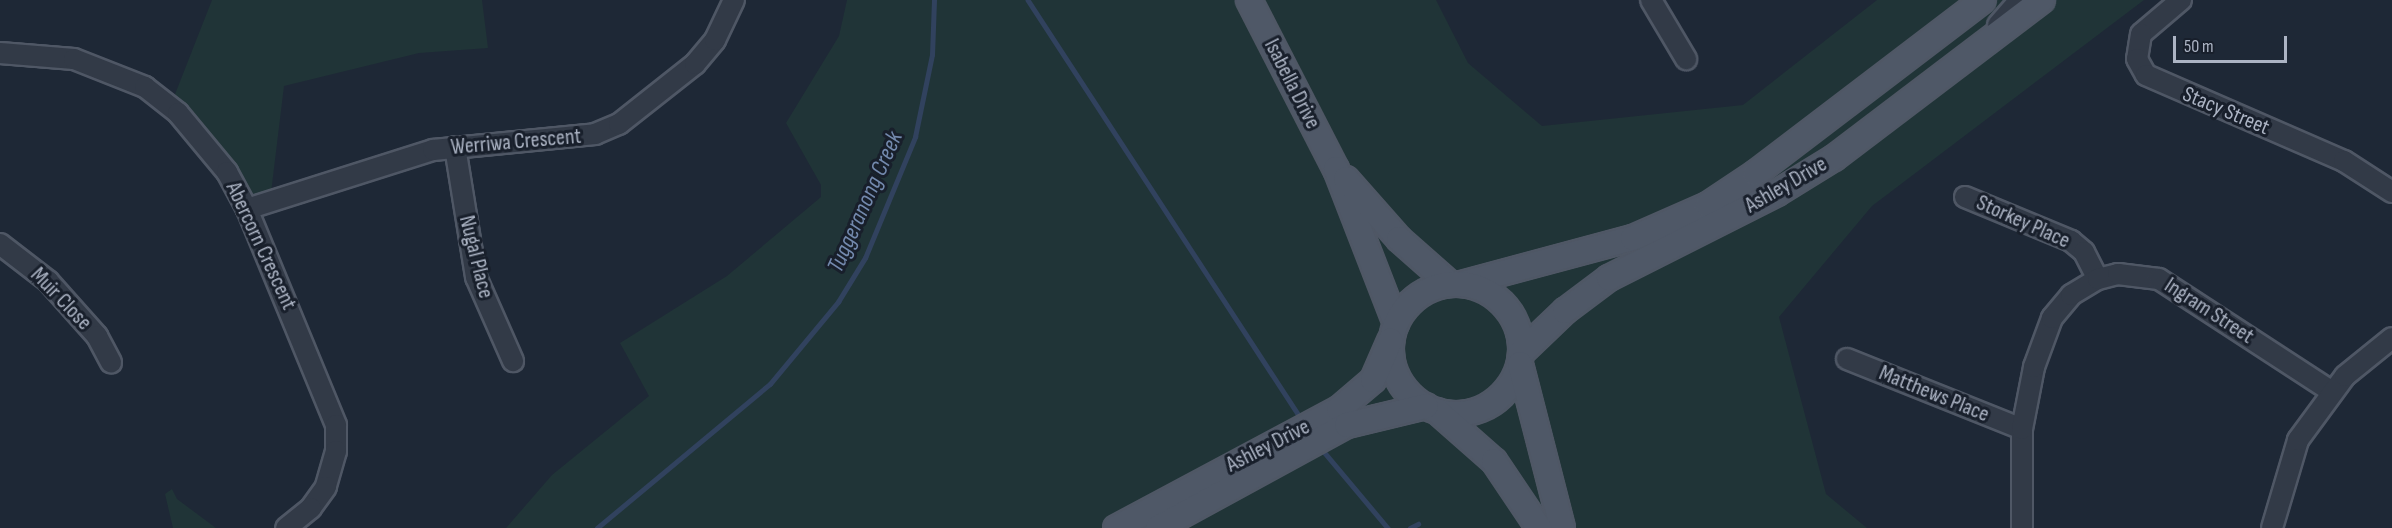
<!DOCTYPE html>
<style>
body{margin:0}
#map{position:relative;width:2392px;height:528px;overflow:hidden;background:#1e2836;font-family:"Sofia Sans Condensed",sans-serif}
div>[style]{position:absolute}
.green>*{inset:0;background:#203437}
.stream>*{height:4.5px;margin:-2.25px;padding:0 2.25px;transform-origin:2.25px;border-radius:2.25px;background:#31425e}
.roads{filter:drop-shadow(2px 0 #4f5765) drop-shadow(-2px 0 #4f5765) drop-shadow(0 2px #4f5765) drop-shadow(0 -2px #4f5765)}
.minor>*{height:20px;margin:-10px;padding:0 10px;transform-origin:10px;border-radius:10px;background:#323a47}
.major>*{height:24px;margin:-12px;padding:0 12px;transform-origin:12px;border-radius:12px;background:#4f5867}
.major>.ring{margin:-12px;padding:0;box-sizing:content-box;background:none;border:24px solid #4f5867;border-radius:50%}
span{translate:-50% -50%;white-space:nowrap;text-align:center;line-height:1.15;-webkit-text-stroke:6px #181f2b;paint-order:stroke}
.street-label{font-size:22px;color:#acb4c4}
.water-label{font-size:24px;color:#7389ad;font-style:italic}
.scale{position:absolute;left:2173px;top:36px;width:114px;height:27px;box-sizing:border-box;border:3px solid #acb4c4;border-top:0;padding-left:8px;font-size:18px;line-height:21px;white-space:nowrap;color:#acb4c4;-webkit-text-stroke:4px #181f2b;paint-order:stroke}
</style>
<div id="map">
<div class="green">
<div style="clip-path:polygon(212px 0,482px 0,488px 48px,419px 53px,284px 86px,270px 201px,247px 209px,170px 107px)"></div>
<div style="clip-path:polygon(847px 0,1436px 0,1468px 63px,1542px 126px,1743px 105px,1877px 0,2144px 0,1872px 206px,1779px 317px,1826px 494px,1867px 528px,506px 528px,552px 475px,649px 396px,620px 343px,727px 276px,821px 197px,821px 185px,786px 123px,839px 36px)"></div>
<div style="clip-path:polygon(172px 489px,177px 499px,216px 528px,173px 528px,165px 494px)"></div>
</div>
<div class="stream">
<div style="left:1028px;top:0;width:501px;rotate:56.88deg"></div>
<div style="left:1320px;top:447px;width:106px;rotate:50deg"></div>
<div style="left:597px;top:528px;width:225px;rotate:-39.8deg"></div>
<div style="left:770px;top:384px;width:107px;rotate:-50.3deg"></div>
<div style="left:838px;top:302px;width:52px;rotate:-58.5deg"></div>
<div style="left:865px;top:258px;width:131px;rotate:-67.5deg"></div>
<div style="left:915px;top:137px;width:84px;rotate:-78.3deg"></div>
<div style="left:932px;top:55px;width:55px;rotate:-87.9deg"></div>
<div style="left:1410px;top:528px;width:9px;rotate:-27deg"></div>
</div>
<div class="roads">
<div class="minor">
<div style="left:1651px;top:0;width:69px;rotate:59.3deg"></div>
<div style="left:2181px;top:0;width:52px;rotate:139.6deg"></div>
<div style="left:2141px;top:34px;width:25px;rotate:99deg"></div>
<div style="left:2137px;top:59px;width:18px;rotate:61deg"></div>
<div style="left:2146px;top:75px;width:216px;rotate:23.5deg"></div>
<div style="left:2344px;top:161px;width:57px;rotate:32.9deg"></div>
<div style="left:1998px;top:25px;width:33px;rotate:-49deg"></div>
<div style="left:0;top:53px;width:74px;rotate:4.6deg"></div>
<div style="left:74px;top:59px;width:76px;rotate:21.5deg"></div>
<div style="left:145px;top:87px;width:42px;rotate:38.2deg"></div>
<div style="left:178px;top:113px;width:77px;rotate:50.3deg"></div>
<div style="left:227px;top:172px;width:42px;rotate:61.6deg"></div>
<div style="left:247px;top:209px;width:234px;rotate:67.6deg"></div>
<div style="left:336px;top:425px;width:26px;rotate:90deg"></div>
<div style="left:336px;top:451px;width:37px;rotate:106deg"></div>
<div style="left:326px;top:487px;width:26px;rotate:126deg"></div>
<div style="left:311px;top:508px;width:32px;rotate:141deg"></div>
<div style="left:455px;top:147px;width:132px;rotate:80.8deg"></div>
<div style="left:476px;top:277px;width:92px;rotate:66.2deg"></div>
<div style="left:1965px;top:197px;width:115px;rotate:22.5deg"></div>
<div style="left:2071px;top:241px;width:17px;rotate:40deg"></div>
<div style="left:2084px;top:252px;width:30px;rotate:63deg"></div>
<div style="left:247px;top:209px;width:195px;rotate:-17.6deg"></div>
<div style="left:433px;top:150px;width:163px;rotate:-5.6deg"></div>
<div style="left:595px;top:134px;width:26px;rotate:-23deg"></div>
<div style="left:619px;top:124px;width:97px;rotate:-38.3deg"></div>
<div style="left:695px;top:64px;width:31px;rotate:-50deg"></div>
<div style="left:715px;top:40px;width:44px;rotate:-64.6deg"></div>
<div style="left:0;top:244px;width:61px;rotate:37.6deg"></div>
<div style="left:48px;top:281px;width:74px;rotate:48.3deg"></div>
<div style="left:97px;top:336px;width:30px;rotate:62deg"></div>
<div style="left:1847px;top:359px;width:188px;rotate:21.8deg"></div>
<div style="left:2022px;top:528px;width:99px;rotate:-90deg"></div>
<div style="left:2022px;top:429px;width:63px;rotate:-79deg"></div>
<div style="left:2034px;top:367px;width:52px;rotate:-69.8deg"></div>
<div style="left:2052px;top:318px;width:30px;rotate:-50deg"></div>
<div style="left:2071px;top:295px;width:31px;rotate:-31deg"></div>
<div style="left:2098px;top:279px;width:21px;rotate:-14deg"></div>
<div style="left:2118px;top:274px;width:41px;rotate:7deg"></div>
<div style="left:2159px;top:279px;width:205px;rotate:33.1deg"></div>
<div style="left:2272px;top:528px;width:92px;rotate:-73.5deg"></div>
<div style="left:2298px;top:440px;width:79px;rotate:-53.7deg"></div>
<div style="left:2345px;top:376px;width:60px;rotate:-39deg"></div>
</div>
<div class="major">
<div style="left:1249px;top:0;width:190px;rotate:62.8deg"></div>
<div style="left:1336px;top:169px;width:166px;rotate:68.8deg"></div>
<div style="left:1346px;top:179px;width:80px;rotate:48.5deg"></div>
<div style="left:1399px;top:239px;width:68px;rotate:41.4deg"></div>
<div style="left:1461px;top:284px;width:178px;rotate:-15deg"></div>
<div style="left:1633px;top:238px;width:82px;rotate:-23.7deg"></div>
<div style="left:1708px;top:205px;width:58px;rotate:-33.7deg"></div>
<div style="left:1756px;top:173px;width:285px;rotate:-37.3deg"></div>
<div class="ring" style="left:1391px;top:284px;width:106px;height:106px"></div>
<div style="left:1521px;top:353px;width:61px;rotate:-43.7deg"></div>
<div style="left:1565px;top:311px;width:55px;rotate:-36.9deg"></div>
<div style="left:1609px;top:278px;width:188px;rotate:-26.8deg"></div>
<div style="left:1777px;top:193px;width:67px;rotate:-31.6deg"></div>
<div style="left:1834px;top:158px;width:261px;rotate:-37.2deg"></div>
<div style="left:1520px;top:364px;width:169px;rotate:75.6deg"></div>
<div style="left:1437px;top:411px;width:76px;rotate:41.3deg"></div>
<div style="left:1494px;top:461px;width:81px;rotate:56.1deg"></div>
<div style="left:1116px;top:528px;width:253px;rotate:-28.1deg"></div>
<div style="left:1339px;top:409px;width:45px;rotate:-40.5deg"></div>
<div style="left:1373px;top:380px;width:43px;rotate:-66.4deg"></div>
<div style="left:1158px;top:528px;width:215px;rotate:-28.6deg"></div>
<div style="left:1347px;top:425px;width:81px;rotate:-13.5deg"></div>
</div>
</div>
<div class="street-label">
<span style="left:1292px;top:84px;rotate:63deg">Isabella Drive</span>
<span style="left:2226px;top:111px;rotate:23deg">Stacy Street</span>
<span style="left:516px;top:142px;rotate:-5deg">Werriwa Crescent</span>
<span style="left:1786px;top:185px;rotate:-30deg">Ashley Drive</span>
<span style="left:2023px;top:222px;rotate:24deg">Storkey Place</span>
<span style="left:261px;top:246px;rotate:65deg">Abercorn Crescent</span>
<span style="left:476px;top:257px;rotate:76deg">Nugal Place</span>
<span style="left:61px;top:299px;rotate:46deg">Muir Close</span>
<span style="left:2209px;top:311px;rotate:33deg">Ingram Street</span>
<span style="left:1934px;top:394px;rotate:22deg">Matthews Place</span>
<span style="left:1268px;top:446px;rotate:-27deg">Ashley Drive</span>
</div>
<div class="water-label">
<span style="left:865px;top:202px;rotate:-66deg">Tuggeranong Creek</span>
</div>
<div class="scale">50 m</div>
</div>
